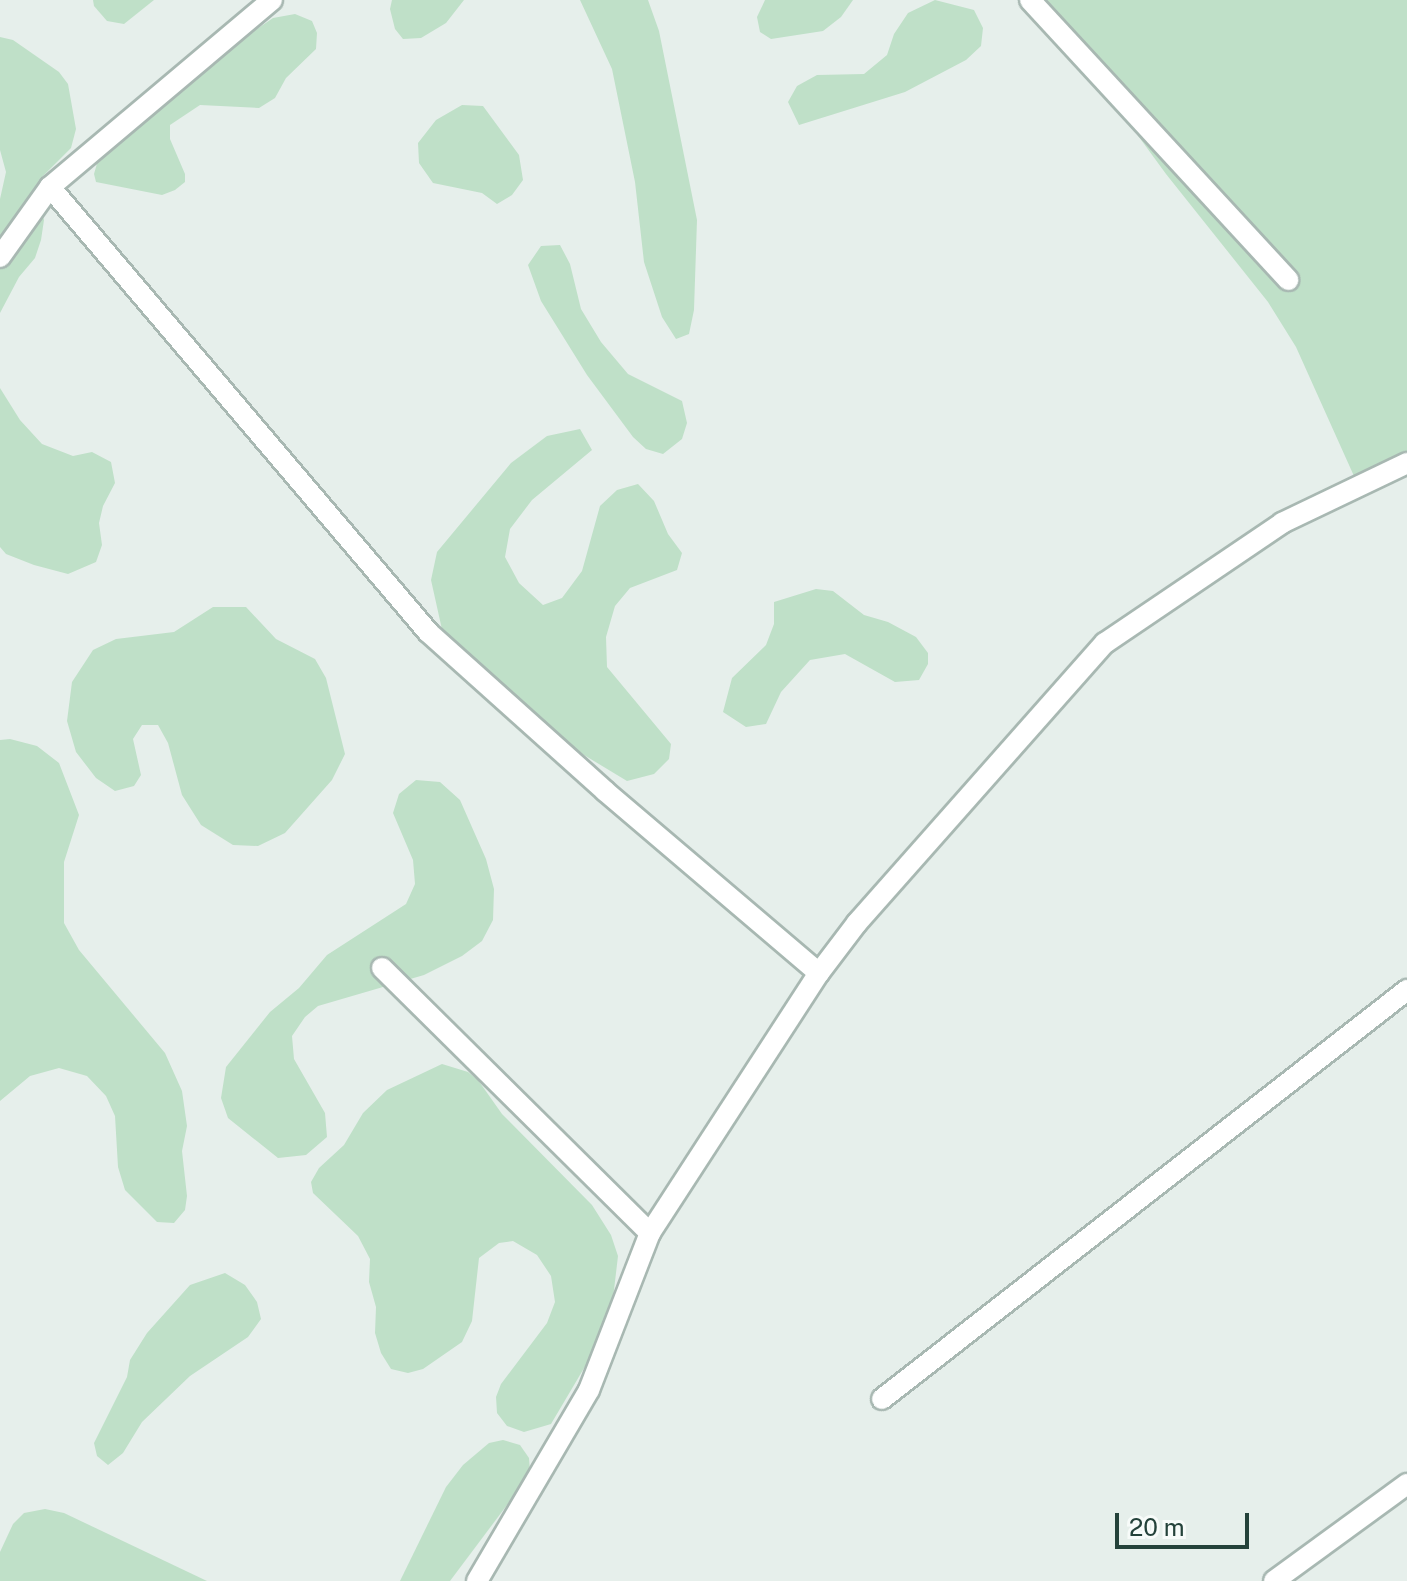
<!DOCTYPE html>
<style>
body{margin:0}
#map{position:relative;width:1407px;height:1581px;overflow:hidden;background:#e6efeb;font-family:"Public Sans",sans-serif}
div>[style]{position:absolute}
.green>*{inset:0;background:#bfe0c8}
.roads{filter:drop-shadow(2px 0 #a8b8b2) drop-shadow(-2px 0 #a8b8b2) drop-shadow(0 2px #a8b8b2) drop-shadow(0 -2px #a8b8b2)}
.lane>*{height:20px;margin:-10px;padding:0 10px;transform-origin:10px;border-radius:10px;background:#fff}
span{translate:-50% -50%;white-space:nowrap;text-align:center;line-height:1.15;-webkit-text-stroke:6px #f7fbf9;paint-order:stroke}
.scale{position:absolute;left:1115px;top:1513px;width:134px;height:36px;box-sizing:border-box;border:4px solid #24423a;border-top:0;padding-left:10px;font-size:24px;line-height:28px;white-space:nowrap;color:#24423a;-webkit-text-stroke:6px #f7fbf9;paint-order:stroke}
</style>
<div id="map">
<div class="green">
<div style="clip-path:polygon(93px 0,154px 0,124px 24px,107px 21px,94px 6px)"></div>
<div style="clip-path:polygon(392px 0,464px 0,446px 23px,421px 38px,403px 39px,395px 29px,390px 9px)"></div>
<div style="clip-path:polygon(580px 0,648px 0,659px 31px,697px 220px,694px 310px,689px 334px,676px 339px,662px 317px,644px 262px,635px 182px,612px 69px)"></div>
<div style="clip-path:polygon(765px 0,853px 0,841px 17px,823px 31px,771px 39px,760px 32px,757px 17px)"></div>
<div style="clip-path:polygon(935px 0,974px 10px,983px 28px,981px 46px,966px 60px,905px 92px,799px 125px,788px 102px,797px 86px,817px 75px,864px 74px,887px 55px,894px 34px,908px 13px)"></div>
<div style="clip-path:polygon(1039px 0,1407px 0,1407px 463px,1358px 485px,1296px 347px,1268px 302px,1166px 174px)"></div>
<div style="clip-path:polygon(295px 14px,312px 21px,317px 33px,316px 49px,286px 78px,275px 98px,259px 108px,200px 105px,170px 125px,170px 139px,185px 174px,185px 182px,175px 190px,162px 195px,96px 182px,94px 174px,98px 160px,245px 37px,273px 18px)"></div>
<div style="clip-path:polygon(0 37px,13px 40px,59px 72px,68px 84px,76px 129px,71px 148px,39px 180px,36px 190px,44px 220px,41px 240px,35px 258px,19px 277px,0 313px,0 199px,6px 172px,0 150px)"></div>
<div style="clip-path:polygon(462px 105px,483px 106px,519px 155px,523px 180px,512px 195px,497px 204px,482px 193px,433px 183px,419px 163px,418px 143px,436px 120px)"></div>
<div style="clip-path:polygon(560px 245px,570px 264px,581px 309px,601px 342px,628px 374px,682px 401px,687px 423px,682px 439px,663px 454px,646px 449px,633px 437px,587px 375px,541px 301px,528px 265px,541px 246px)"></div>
<div style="clip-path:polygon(0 388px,20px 420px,42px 444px,73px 456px,92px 452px,111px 462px,115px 483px,103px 506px,99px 523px,102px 545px,96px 562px,68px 574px,34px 565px,6px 554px,0 547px)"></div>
<div style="clip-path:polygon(580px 429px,592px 450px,532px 500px,510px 529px,505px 557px,519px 583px,543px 605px,562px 598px,582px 571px,600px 506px,617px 490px,638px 484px,654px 501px,668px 534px,682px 553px,677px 570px,630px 588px,615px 606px,606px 637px,607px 667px,671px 744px,669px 759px,654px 774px,627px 781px,508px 709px,445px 643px,431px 580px,437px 552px,511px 463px,547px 436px)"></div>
<div style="clip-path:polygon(816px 589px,833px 591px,864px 615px,888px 622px,916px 637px,928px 653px,928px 664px,919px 680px,895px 682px,845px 654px,810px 660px,781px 692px,766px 724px,746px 727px,723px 712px,732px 678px,766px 645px,774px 624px,774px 602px)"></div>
<div style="clip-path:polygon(213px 607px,246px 607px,276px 639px,315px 659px,326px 678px,345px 754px,332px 780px,285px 833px,258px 846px,233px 845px,201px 825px,182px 795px,168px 743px,158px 725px,142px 725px,133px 739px,141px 775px,134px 786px,115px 791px,96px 778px,76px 752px,67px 721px,72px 682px,93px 650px,116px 639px,174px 632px)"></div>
<div style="clip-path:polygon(10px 739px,37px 746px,59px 763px,79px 815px,64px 862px,64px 923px,79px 950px,165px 1053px,182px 1091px,187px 1126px,182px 1151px,187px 1196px,185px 1210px,174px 1223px,157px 1222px,125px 1190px,118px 1167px,115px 1116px,106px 1096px,87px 1076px,59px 1068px,30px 1076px,0 1101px,0 740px)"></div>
<div style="clip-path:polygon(416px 780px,440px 782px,460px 800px,486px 859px,494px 889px,493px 920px,482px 941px,462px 956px,424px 975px,318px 1006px,305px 1017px,292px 1036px,294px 1059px,325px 1113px,327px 1137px,306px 1155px,278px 1158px,228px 1118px,221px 1098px,226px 1067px,270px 1012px,299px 988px,327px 955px,406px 904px,415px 884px,413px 860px,393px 813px,399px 794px)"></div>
<div style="clip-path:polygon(442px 1064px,468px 1072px,478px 1080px,502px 1114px,592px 1205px,611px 1235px,618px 1256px,612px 1307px,603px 1336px,551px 1424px,524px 1432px,507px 1426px,497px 1413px,496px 1397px,501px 1384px,547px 1323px,555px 1302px,551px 1276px,537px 1255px,513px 1241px,499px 1243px,479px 1258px,472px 1321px,462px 1342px,423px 1369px,408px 1373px,391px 1369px,381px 1353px,375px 1333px,376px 1307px,369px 1282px,370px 1259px,358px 1236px,313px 1193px,311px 1182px,319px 1168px,344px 1145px,363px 1113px,387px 1090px)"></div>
<div style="clip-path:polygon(225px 1273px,245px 1285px,257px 1302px,261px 1319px,248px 1337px,190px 1376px,142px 1422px,123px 1453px,108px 1465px,97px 1456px,94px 1443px,127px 1377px,130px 1360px,147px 1333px,190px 1285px)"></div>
<div style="clip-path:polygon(503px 1440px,520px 1445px,529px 1458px,530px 1471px,507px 1505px,450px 1581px,400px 1581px,446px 1487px,463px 1465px,489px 1443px)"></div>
<div style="clip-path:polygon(45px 1509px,64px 1513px,207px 1581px,0 1581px,0 1552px,13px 1524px,24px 1513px)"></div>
</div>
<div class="roads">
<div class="lane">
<div style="left:272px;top:0;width:290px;rotate:139.9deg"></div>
<div style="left:50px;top:187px;width:584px;rotate:49.65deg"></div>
<div style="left:428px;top:632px;width:238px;rotate:41.9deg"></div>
<div style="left:605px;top:791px;width:281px;rotate:40.4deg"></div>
<div style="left:819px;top:973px;width:63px;rotate:-52.8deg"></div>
<div style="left:857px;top:923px;width:374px;rotate:-48.5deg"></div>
<div style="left:1105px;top:643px;width:214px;rotate:-34.1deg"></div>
<div style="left:1282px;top:523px;width:139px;rotate:-25.6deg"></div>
<div style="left:1030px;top:0;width:381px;rotate:47.3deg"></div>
<div style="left:0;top:257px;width:86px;rotate:-54.5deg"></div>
<div style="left:382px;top:968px;width:377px;rotate:44.7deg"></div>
<div style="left:882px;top:1399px;width:666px;rotate:-37.92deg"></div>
<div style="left:477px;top:1581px;width:221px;rotate:-59.6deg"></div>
<div style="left:589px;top:1390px;width:168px;rotate:-68.8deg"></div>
<div style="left:650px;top:1233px;width:310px;rotate:-57deg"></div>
<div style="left:1274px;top:1581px;width:165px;rotate:-36.1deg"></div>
</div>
</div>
<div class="scale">20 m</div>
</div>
